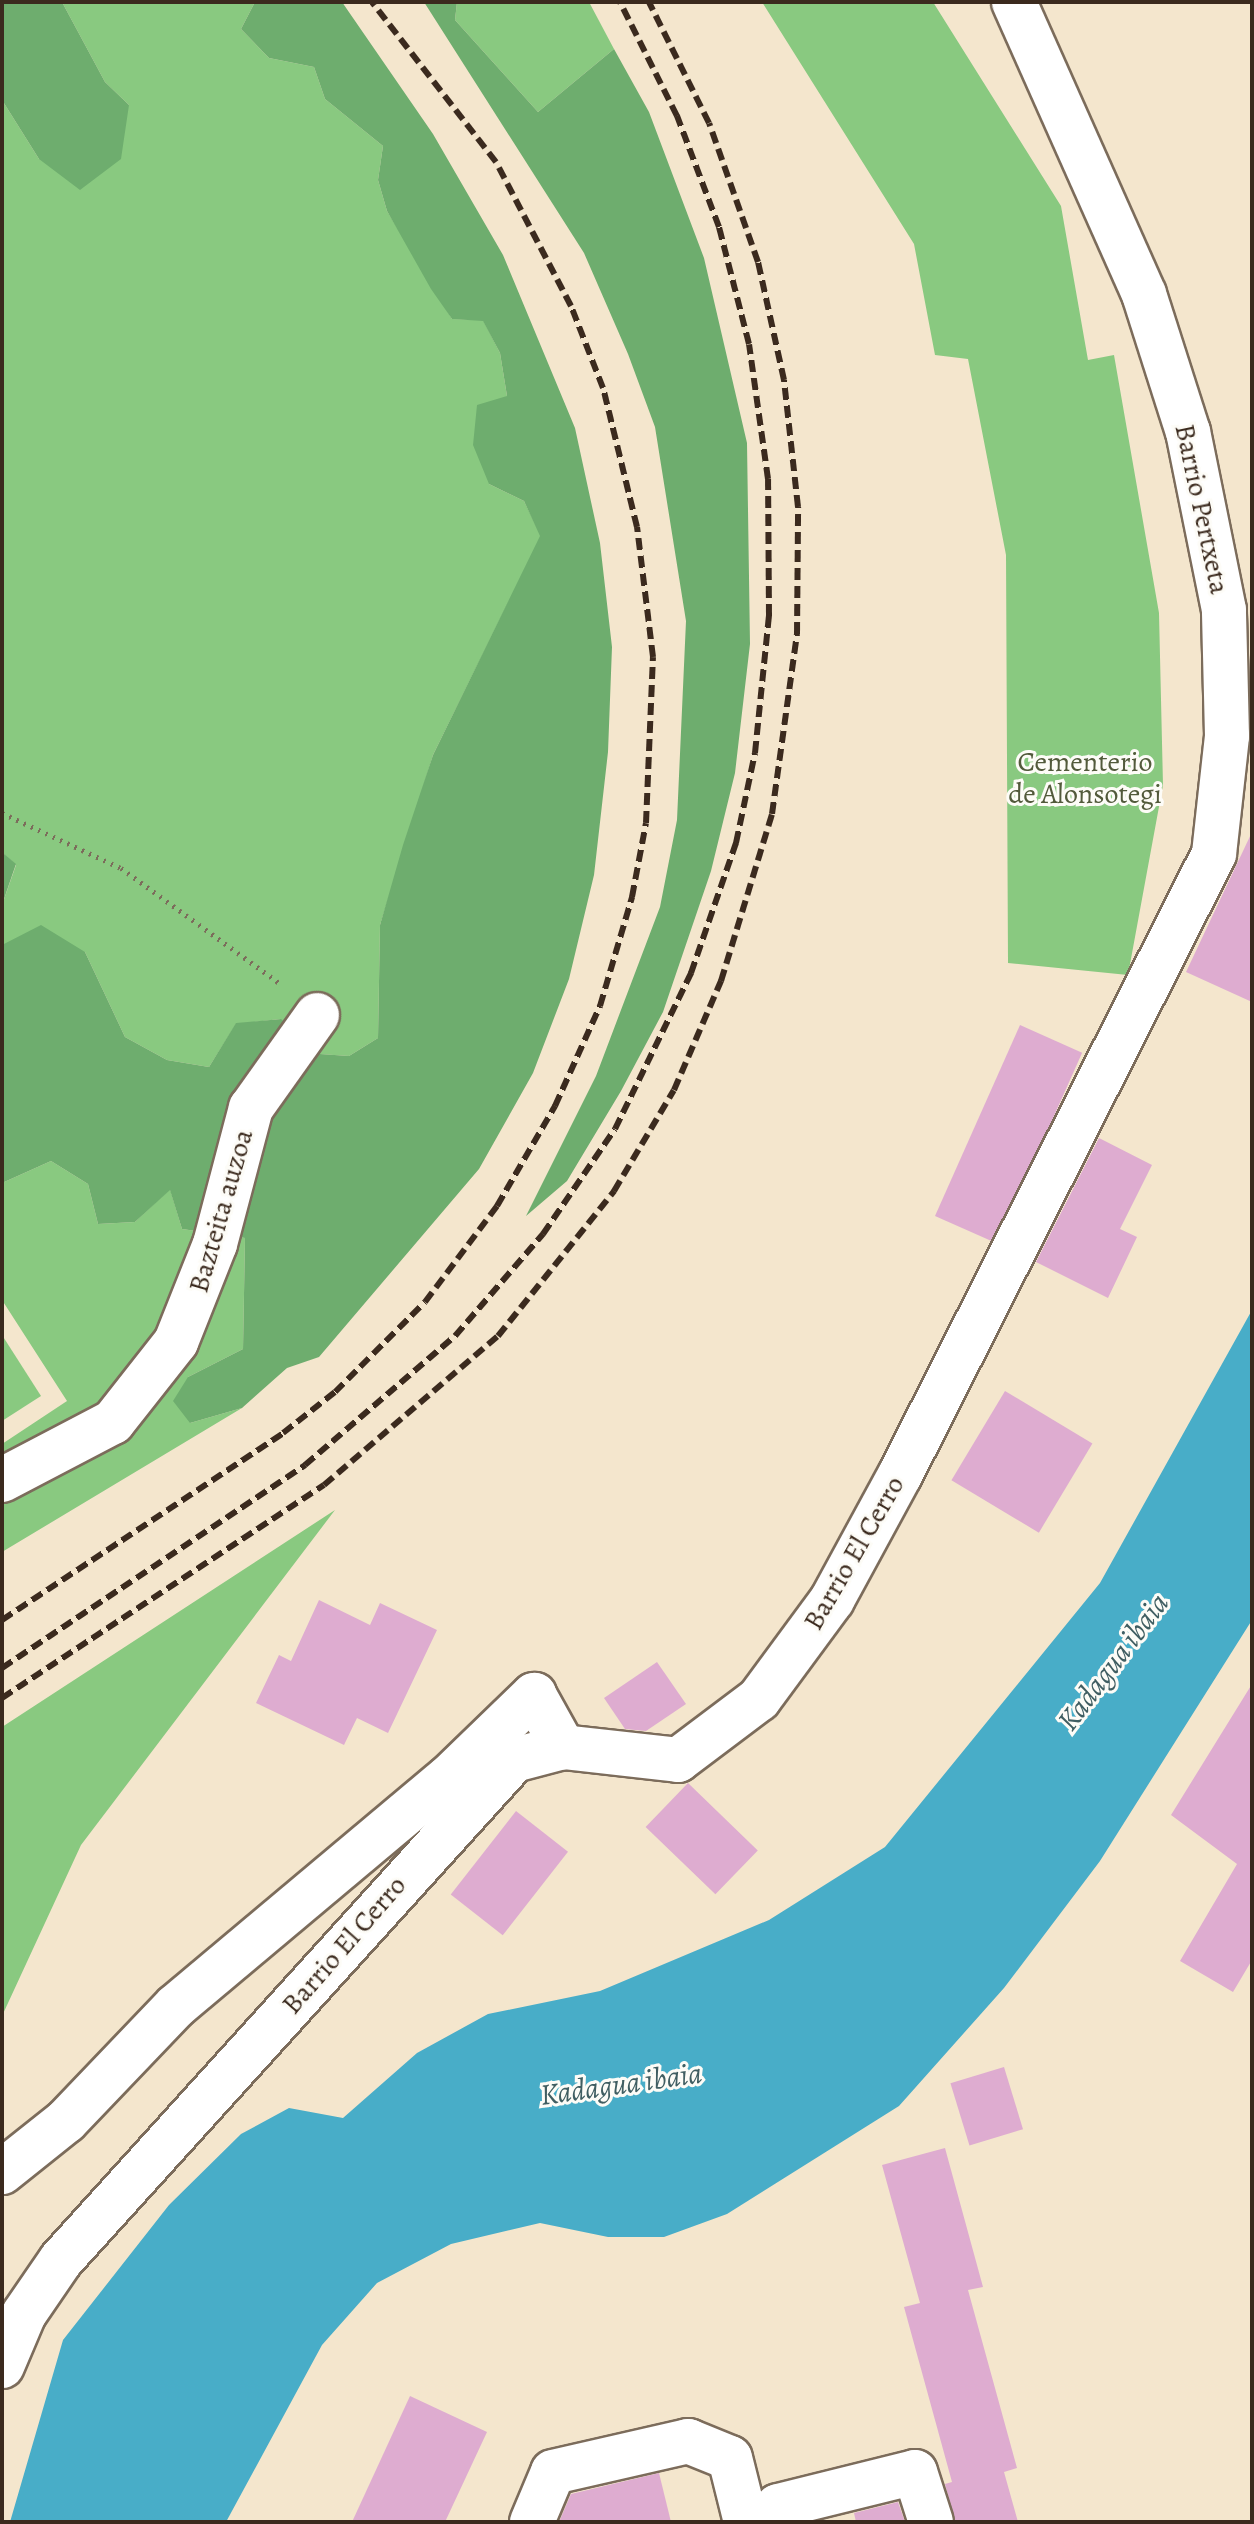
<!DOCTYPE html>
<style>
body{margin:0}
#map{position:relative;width:1254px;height:2524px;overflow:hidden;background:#f4e6cd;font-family:Alegreya,serif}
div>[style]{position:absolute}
.green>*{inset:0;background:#89c980}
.forest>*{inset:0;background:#6ead6e}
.water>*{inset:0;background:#48adc8}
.building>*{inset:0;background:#deacd0;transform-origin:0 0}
.path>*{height:5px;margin-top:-2.5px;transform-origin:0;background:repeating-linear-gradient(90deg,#7c6c5b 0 2px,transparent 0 8px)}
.roads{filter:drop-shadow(2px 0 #7c6c5b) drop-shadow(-2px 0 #7c6c5b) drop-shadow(0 2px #7c6c5b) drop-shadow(0 -2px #7c6c5b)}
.minor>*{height:44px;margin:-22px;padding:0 22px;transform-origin:22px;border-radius:22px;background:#fff}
.rail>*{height:6px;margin-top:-3px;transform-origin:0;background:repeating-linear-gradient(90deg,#3b2a1e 0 12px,transparent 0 18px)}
span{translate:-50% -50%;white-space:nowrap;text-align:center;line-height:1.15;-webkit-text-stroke:6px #fdfcf7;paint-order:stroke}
.street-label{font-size:28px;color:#3b2a1e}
.park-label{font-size:28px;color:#525a3b}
.water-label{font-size:30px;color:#405e62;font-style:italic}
.frame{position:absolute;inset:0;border:4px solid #3b2a1e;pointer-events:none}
</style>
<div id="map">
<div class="green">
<div style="clip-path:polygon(62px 2px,255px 2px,241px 29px,269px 58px,314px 67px,325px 99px,383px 146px,378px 180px,387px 211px,452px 319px,483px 320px,500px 353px,507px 396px,489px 484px,524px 501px,541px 536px,433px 755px,380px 925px,378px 1038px,349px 1056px,319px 1054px,280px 1019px,236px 1024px,209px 1067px,167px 1060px,125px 1037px,85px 952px,2px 945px,2px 905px,16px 865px,2px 852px,2px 100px,39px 159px,129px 105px,105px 82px)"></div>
<div style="clip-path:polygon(457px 2px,589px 2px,614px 49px,538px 112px,455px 20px)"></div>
<div style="clip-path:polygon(762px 2px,933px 2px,1061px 206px,1088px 360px,1114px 355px,1159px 613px,1163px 785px,1128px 975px,1008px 963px,1006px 555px,968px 359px,935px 355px,914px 244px)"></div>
<div style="clip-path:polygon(51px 1161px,88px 1184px,98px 1224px,135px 1222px,170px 1189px,182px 1229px,245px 1238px,243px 1349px,188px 1377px,190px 1423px,242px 1408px,2px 1552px,2px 1444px,67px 1401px,2px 1300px,2px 1183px)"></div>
<div style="clip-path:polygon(2px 1335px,41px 1396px,2px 1421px)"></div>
<div style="clip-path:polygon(335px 1510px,81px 1845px,2px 2016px,2px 1727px)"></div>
</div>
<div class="forest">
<div style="clip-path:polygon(2px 2px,62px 2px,105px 82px,129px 105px,121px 159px,80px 190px,39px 159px,2px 100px)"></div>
<div style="clip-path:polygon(255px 2px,342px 2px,433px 134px,503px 255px,575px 428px,600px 543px,612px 647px,608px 752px,594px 875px,569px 979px,533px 1073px,479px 1169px,319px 1357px,287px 1368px,242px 1408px,190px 1423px,173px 1401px,188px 1377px,243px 1349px,245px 1238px,182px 1229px,170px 1190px,135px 1222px,98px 1224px,88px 1184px,51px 1161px,2px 1183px,2px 945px,41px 925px,85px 952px,125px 1037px,167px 1060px,209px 1067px,236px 1023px,281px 1019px,320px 1054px,349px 1056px,378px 1038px,380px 925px,403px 845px,433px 755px,540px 536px,524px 501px,489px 484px,473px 445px,477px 405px,507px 396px,500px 353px,483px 321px,452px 319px,431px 289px,387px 211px,378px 180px,383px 146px,325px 99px,314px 67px,269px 58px,241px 29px)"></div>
<div style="clip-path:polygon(424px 2px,457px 2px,455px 20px,538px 112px,614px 49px,649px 112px,704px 258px,747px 443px,750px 644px,735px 773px,711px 871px,663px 1012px,621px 1091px,567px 1181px,526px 1216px,596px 1076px,660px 907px,677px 820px,686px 621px,655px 427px,628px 354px,584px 253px)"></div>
<div style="clip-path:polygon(2px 852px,16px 864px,2px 905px)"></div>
</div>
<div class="water">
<div style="clip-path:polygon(1252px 1310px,1252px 1620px,1100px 1861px,1004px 1988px,899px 2106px,727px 2214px,664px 2237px,608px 2237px,540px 2223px,451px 2244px,377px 2283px,322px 2345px,226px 2522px,10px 2522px,63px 2340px,169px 2205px,241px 2134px,289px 2108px,343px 2118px,417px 2053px,488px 2014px,600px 1991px,769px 1920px,885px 1847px,1100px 1583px)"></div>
</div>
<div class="building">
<div style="clip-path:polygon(1252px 832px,1252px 1002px,1186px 972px)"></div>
<div style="left:1020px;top:1025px;width:68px;height:209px;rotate:24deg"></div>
<div style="clip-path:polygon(1099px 1138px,1152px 1165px,1120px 1229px,1137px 1237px,1108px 1298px,1036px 1262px)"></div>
<div style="left:1005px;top:1391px;width:102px;height:104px;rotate:31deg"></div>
<div style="clip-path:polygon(319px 1600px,370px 1625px,380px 1603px,437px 1630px,388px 1733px,357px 1718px,344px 1745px,256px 1703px,279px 1655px,291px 1661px)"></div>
<div style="clip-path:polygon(657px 1662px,686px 1704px,646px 1731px,625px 1729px,604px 1698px)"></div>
<div style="clip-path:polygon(1252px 1684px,1252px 1960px,1233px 1992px,1180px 1961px,1237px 1864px,1171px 1815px)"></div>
<div style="left:688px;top:1783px;width:97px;height:61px;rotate:44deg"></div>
<div style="left:516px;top:1811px;width:66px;height:106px;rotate:38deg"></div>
<div style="left:1004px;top:2067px;width:65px;height:56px;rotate:73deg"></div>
<div style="clip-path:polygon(945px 2148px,983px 2287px,968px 2290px,1017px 2468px,1004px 2472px,1018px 2522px,955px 2522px,945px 2484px,952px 2482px,904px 2307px,920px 2303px,882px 2165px)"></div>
<div style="clip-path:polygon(410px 2396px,487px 2432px,445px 2522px,352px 2522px)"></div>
<div style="clip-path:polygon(659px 2473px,671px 2522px,559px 2522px,571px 2494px)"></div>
<div style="clip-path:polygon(898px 2502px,905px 2522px,856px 2522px,854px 2513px)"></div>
</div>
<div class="path">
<div style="left:2px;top:813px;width:131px;rotate:24.8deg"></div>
<div style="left:121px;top:868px;width:199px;rotate:36deg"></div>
</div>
<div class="roads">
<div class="minor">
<div style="left:2px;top:1480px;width:125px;rotate:-27.6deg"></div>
<div style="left:113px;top:1422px;width:102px;rotate:-51.8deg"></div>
<div style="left:176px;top:1342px;width:105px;rotate:-68.3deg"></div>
<div style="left:215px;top:1244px;width:141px;rotate:-75.2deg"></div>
<div style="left:251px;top:1108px;width:114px;rotate:-54.6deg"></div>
<div style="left:2px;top:2172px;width:82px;rotate:-38.6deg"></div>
<div style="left:66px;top:2121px;width:159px;rotate:-46.3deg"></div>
<div style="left:176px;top:2006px;width:355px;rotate:-40deg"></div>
<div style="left:448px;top:1778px;width:120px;rotate:-44deg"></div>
<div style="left:534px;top:1695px;width:60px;rotate:60.9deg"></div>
<div style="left:2px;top:2366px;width:56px;rotate:-67.1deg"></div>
<div style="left:24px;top:2314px;width:65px;rotate:-55.6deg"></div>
<div style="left:61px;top:2260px;width:675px;rotate:-47.82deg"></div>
<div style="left:514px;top:1760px;width:51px;rotate:-14.9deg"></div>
<div style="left:563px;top:1747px;width:116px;rotate:6.4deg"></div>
<div style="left:678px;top:1760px;width:101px;rotate:-37deg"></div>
<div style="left:759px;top:1699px;width:123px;rotate:-53.6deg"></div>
<div style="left:832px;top:1600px;width:142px;rotate:-61.5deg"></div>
<div style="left:900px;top:1475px;width:696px;rotate:-63.18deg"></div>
<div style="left:1214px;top:854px;width:119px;rotate:-83.7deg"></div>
<div style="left:1227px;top:736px;width:126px;rotate:-91.4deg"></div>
<div style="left:1224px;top:610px;width:182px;rotate:-101.4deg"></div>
<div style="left:1188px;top:432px;width:145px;rotate:-107.7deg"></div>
<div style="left:1144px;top:294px;width:320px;rotate:-114deg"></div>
<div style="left:532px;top:2522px;width:54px;rotate:-67.2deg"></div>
<div style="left:553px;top:2472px;width:139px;rotate:-12.9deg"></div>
<div style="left:688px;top:2441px;width:45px;rotate:22deg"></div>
<div style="left:730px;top:2458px;width:66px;rotate:76deg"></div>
<div style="left:764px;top:2522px;width:21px;rotate:-49deg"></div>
<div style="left:778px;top:2506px;width:141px;rotate:-13.9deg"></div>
<div style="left:915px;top:2472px;width:52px;rotate:72.3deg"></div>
</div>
</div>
<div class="rail">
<div style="left:2px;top:1620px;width:338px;rotate:-33.6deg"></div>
<div style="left:283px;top:1433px;width:66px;rotate:-38.3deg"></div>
<div style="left:335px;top:1392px;width:127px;rotate:-45deg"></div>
<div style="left:425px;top:1302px;width:120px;rotate:-53.1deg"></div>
<div style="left:497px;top:1206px;width:116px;rotate:-59.9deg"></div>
<div style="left:555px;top:1106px;width:110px;rotate:-65.8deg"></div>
<div style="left:600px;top:1006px;width:114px;rotate:-73.6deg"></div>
<div style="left:632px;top:897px;width:75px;rotate:-79.3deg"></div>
<div style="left:646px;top:823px;width:166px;rotate:-87.6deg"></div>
<div style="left:653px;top:657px;width:131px;rotate:-97deg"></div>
<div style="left:637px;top:527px;width:143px;rotate:-103.7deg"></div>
<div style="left:603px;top:388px;width:88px;rotate:-111.3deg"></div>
<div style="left:571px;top:306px;width:162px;rotate:-117.5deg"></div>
<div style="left:496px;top:162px;width:202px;rotate:-127.8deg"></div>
<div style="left:2px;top:1668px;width:365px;rotate:-33.8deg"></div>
<div style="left:305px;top:1465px;width:198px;rotate:-40.7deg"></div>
<div style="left:455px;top:1336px;width:135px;rotate:-49.2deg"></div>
<div style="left:543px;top:1234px;width:127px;rotate:-55.6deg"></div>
<div style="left:615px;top:1129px;width:174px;rotate:-64deg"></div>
<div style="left:691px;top:973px;width:138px;rotate:-70.9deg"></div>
<div style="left:736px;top:843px;width:92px;rotate:-78.1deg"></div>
<div style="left:755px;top:753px;width:138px;rotate:-84.2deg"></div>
<div style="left:769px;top:616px;width:137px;rotate:-90.4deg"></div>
<div style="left:768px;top:479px;width:136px;rotate:-98deg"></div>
<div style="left:749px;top:344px;width:121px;rotate:-104.4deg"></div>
<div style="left:719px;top:227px;width:119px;rotate:-110.7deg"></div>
<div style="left:677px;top:116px;width:127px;rotate:-116.6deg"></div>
<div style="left:2px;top:1698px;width:386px;rotate:-33.5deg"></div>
<div style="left:324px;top:1485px;width:229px;rotate:-40.6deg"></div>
<div style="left:498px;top:1336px;width:186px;rotate:-51.3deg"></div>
<div style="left:614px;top:1191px;width:117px;rotate:-59.3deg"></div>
<div style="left:674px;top:1090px;width:119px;rotate:-66.7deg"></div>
<div style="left:721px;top:981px;width:175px;rotate:-73deg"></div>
<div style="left:772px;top:814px;width:182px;rotate:-82.1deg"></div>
<div style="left:797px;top:634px;width:127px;rotate:-89.5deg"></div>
<div style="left:798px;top:507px;width:128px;rotate:-96.3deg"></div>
<div style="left:784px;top:380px;width:121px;rotate:-102.4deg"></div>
<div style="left:758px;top:262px;width:147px;rotate:-109.4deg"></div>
<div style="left:709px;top:123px;width:135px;rotate:-116.4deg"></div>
</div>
<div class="street-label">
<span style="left:1202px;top:509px;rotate:78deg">Barrio Pertxeta</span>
<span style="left:221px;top:1211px;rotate:-74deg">Bazteita auzoa</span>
<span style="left:854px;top:1553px;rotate:-60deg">Barrio El Cerro</span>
<span style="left:344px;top:1945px;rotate:-49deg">Barrio El Cerro</span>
</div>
<div class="park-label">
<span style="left:1085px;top:778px">Cementerio<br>de Alonsotegi</span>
</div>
<div class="water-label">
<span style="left:1113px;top:1662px;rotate:-53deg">Kadagua ibaia</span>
<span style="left:621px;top:2084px;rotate:-8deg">Kadagua ibaia</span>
</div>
<div class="frame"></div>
</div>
